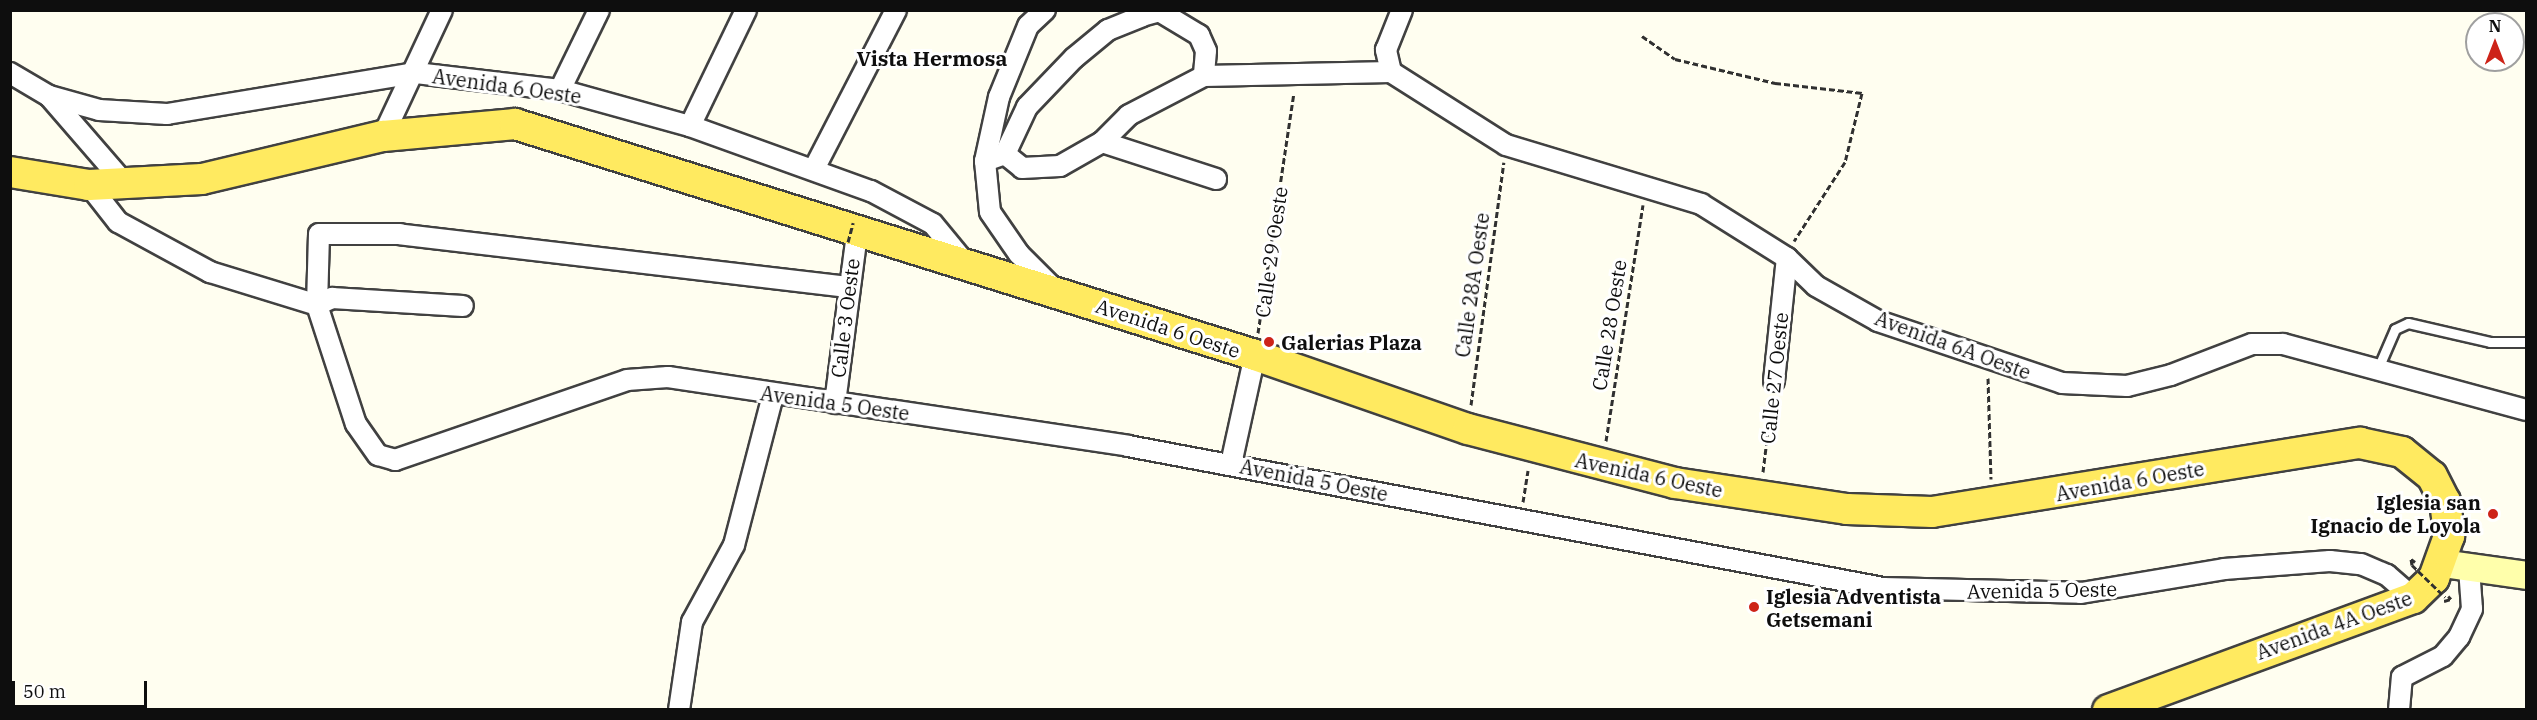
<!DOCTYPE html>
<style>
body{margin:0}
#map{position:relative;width:2537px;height:720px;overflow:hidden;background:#fffef0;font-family:"IBM Plex Serif",serif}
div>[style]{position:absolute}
.path>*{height:3px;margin-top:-1.5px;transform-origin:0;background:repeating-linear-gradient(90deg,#303030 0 6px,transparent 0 9px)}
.roads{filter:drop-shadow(2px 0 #414141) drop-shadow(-2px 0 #414141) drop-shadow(0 2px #414141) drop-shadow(0 -2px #414141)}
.lane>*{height:9px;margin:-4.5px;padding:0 4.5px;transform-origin:4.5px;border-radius:4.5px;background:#fff}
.street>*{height:20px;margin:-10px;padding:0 10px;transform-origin:10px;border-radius:10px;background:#fff}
.secondary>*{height:27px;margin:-13.5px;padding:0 13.5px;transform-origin:13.5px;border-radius:13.5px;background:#ffffab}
.primary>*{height:30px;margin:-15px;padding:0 15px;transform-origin:15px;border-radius:15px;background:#ffea60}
.path-bridge>*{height:3px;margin-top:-1.5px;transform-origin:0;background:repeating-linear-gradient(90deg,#303030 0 6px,transparent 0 9px)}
.dots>*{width:16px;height:16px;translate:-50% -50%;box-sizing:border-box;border:3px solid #fff;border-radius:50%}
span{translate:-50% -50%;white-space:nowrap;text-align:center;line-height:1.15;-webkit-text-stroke:6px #fff;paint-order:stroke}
.street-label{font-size:20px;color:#0e0e0e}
.poi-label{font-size:20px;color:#0e0e0e;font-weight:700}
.left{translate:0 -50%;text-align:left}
.right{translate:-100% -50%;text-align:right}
.neighbourhood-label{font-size:21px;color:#0e0e0e;font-weight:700}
.frame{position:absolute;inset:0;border:12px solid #0e0e0e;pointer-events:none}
.north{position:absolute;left:2465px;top:12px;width:60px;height:60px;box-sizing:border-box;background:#fff;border:2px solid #9f9f9f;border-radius:50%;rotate:0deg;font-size:16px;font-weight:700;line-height:24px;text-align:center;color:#0e0e0e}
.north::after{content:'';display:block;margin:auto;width:21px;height:27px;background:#cd2318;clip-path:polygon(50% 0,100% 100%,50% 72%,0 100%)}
.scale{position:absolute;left:12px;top:681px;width:135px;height:27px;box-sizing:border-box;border:3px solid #0e0e0e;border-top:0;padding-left:8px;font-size:18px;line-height:21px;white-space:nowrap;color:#0e0e0e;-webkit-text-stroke:4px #fff;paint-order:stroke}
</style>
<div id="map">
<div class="path">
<div style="left:1642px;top:36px;width:40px;rotate:34.9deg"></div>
<div style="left:1675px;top:59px;width:103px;rotate:13.5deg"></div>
<div style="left:1775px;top:83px;width:88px;rotate:6.6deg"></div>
<div style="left:1862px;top:93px;width:71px;rotate:103.8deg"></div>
<div style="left:1845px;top:162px;width:94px;rotate:122.8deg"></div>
<div style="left:1258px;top:333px;width:243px;rotate:-81.5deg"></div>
<div style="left:1988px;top:378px;width:101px;rotate:88.3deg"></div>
<div style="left:1471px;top:405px;width:245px;rotate:-82.3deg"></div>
<div style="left:1606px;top:441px;width:239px;rotate:-81.1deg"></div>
<div style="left:1763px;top:472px;width:75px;rotate:-83.1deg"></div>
<div style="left:1523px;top:502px;width:32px;rotate:-81deg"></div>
<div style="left:2412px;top:565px;width:6px;rotate:-99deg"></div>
<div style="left:2411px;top:559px;width:5px;rotate:37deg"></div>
<div style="left:2444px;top:601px;width:7px;rotate:-16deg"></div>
<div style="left:2451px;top:599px;width:4px;rotate:-135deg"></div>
</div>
<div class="roads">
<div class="lane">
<div style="left:2379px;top:366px;width:40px;rotate:-66.6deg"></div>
<div style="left:2395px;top:329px;width:14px;rotate:-25deg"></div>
<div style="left:2408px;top:323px;width:84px;rotate:13deg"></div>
<div style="left:2490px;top:342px;width:36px"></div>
</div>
<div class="street">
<div style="left:1045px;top:10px;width:23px;rotate:137deg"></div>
<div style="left:1028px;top:26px;width:77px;rotate:112.2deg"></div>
<div style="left:999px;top:97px;width:66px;rotate:102.3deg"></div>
<div style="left:985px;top:161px;width:51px;rotate:84.4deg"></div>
<div style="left:990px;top:212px;width:51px;rotate:55.4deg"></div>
<div style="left:1019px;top:254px;width:49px;rotate:45deg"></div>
<div style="left:1391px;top:72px;width:136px;rotate:32.4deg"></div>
<div style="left:1506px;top:145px;width:204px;rotate:16.8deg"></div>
<div style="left:1701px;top:204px;width:102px;rotate:32.1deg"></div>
<div style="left:1787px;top:258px;width:40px;rotate:44deg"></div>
<div style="left:1816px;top:286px;width:71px;rotate:29.4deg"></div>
<div style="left:1878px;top:321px;width:194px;rotate:18.6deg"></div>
<div style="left:2062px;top:383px;width:65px;rotate:2.6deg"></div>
<div style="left:2127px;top:386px;width:45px;rotate:-14deg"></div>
<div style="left:2171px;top:375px;width:87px;rotate:-20.9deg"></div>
<div style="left:2252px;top:344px;width:31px"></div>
<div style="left:2283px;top:344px;width:252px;rotate:15.2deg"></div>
<div style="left:1391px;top:72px;width:23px;rotate:-103deg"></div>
<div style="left:1386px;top:50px;width:43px;rotate:-68.2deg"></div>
<div style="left:10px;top:73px;width:45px;rotate:30.5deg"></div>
<div style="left:49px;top:96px;width:52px;rotate:15.6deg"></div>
<div style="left:99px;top:110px;width:68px;rotate:3.4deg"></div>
<div style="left:167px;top:114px;width:252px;rotate:-9.4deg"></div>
<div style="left:416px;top:73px;width:145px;rotate:6.7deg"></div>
<div style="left:560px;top:90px;width:135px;rotate:15.5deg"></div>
<div style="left:690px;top:126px;width:192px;rotate:19.8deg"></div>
<div style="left:871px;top:191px;width:70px;rotate:28deg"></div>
<div style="left:933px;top:224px;width:52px;rotate:50.5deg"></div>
<div style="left:560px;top:90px;width:89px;rotate:-64deg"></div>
<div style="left:49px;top:96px;width:118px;rotate:49.1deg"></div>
<div style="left:690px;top:126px;width:129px;rotate:-64.2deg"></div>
<div style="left:383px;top:136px;width:139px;rotate:-64.9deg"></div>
<div style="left:1102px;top:142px;width:120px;rotate:18deg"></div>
<div style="left:1005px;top:154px;width:22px;rotate:39deg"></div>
<div style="left:1022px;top:168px;width:38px;rotate:-3deg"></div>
<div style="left:1060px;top:166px;width:48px;rotate:-29.7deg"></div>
<div style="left:1102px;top:142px;width:38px;rotate:-45deg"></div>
<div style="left:1129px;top:115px;width:85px;rotate:-27.5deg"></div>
<div style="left:1204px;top:76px;width:187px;rotate:-1.2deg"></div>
<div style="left:985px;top:161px;width:21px;rotate:-19deg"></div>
<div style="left:1005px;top:154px;width:52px;rotate:-64.9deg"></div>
<div style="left:1027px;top:107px;width:68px;rotate:-46.2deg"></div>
<div style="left:1074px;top:58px;width:44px;rotate:-39.5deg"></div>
<div style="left:1108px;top:30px;width:37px;rotate:-22deg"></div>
<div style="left:1142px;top:16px;width:18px;rotate:-16deg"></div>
<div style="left:1159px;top:11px;width:47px;rotate:31deg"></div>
<div style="left:1199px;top:35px;width:17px;rotate:66deg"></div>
<div style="left:1206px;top:51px;width:25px;rotate:95deg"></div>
<div style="left:814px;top:169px;width:179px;rotate:-62.7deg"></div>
<div style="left:89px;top:185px;width:47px;rotate:51.9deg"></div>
<div style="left:118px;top:222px;width:105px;rotate:28.5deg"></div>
<div style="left:210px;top:272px;width:112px;rotate:17.1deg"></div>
<div style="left:317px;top:305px;width:17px;rotate:-25deg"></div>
<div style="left:332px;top:298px;width:131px;rotate:3.5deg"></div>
<div style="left:848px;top:287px;width:451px;rotate:-173.3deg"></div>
<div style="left:400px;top:234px;width:81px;rotate:180deg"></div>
<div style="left:319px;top:234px;width:71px;rotate:91.6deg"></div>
<div style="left:317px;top:305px;width:125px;rotate:71.9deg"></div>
<div style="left:356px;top:424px;width:38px;rotate:55deg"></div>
<div style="left:378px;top:455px;width:18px;rotate:16deg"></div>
<div style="left:395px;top:460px;width:245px;rotate:-19deg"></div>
<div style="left:627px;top:380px;width:41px;rotate:-4.2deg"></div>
<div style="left:668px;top:377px;width:465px;rotate:8.5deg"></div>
<div style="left:1128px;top:446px;width:768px;rotate:10.65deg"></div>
<div style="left:1883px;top:588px;width:198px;rotate:1.4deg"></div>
<div style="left:2081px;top:593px;width:145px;rotate:-9.5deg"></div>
<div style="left:2224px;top:569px;width:106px;rotate:-4.3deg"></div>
<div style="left:2330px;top:561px;width:31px;rotate:6deg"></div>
<div style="left:2361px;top:564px;width:28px;rotate:23deg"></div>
<div style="left:2387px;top:575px;width:35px;rotate:41deg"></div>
<div style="left:1774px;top:381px;width:124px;rotate:-84deg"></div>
<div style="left:835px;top:403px;width:171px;rotate:-82.6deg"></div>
<div style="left:1231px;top:464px;width:112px;rotate:-77.6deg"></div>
<div style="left:679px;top:710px;width:89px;rotate:-81.6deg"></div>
<div style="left:692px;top:622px;width:88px;rotate:-61.4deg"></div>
<div style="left:734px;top:545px;width:155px;rotate:-75.4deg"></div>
<div style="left:2399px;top:710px;width:33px;rotate:-85deg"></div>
<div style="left:2402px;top:677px;width:46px;rotate:-27.1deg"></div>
<div style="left:2443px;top:656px;width:25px;rotate:-50deg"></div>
<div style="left:2459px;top:637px;width:31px;rotate:-65deg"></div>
<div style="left:2472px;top:609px;width:41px;rotate:-94.2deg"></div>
</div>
<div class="secondary">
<div style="left:2442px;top:563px;width:85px;rotate:8.1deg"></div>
</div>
<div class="primary">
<div style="left:10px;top:172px;width:80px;rotate:9.3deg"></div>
<div style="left:89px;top:185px;width:113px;rotate:-3deg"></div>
<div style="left:202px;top:179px;width:186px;rotate:-13.4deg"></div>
<div style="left:383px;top:136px;width:133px;rotate:-5.2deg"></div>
<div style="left:515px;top:124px;width:775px;rotate:17.34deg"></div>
<div style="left:1255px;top:355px;width:225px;rotate:19.2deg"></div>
<div style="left:1468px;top:429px;width:214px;rotate:14.6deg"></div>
<div style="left:1675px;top:483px;width:174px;rotate:8.6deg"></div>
<div style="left:1847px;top:509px;width:85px;rotate:2deg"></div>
<div style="left:1932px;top:512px;width:434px;rotate:-9.2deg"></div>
<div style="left:2360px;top:443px;width:43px;rotate:12.1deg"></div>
<div style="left:2402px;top:452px;width:38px;rotate:39deg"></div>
<div style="left:2432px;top:476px;width:28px;rotate:63deg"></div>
<div style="left:2445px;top:501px;width:35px;rotate:83deg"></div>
<div style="left:2449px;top:536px;width:45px;rotate:109.7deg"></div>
<div style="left:2434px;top:578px;width:29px;rotate:136deg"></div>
<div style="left:2413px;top:598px;width:325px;rotate:159.8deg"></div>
</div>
</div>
<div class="path-bridge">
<div style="left:848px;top:242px;width:20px;rotate:-75deg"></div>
<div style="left:2412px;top:565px;width:46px;rotate:44.1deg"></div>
</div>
<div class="dots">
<div style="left:1269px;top:342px;background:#cd2318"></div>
<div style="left:2493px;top:514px;background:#cd2318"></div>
<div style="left:1754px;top:607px;background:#cd2318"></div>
</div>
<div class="street-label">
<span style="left:507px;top:86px;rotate:8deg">Avenida 6 Oeste</span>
<span style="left:1271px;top:252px;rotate:-82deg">Calle 29 Oeste</span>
<span style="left:1472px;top:285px;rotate:-82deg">Calle 28A Oeste</span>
<span style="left:845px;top:318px;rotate:-83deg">Calle 3 Oeste</span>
<span style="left:1609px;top:325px;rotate:-81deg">Calle 28 Oeste</span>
<span style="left:1168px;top:328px;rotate:18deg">Avenida 6 Oeste</span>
<span style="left:1953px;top:345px;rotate:20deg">Avenida 6A Oeste</span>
<span style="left:1774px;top:378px;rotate:-84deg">Calle 27 Oeste</span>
<span style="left:835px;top:403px;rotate:8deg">Avenida 5 Oeste</span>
<span style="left:1649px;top:475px;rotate:12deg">Avenida 6 Oeste</span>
<span style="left:1314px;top:480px;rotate:11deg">Avenida 5 Oeste</span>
<span style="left:2130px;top:481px;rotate:-10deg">Avenida 6 Oeste</span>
<span style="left:2042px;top:590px;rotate:-1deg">Avenida 5 Oeste</span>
<span style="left:2334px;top:625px;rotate:-20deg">Avenida 4A Oeste</span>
</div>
<div class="poi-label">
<span class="left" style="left:1281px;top:342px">Galerias Plaza</span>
<span class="right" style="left:2481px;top:514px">Iglesia san<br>Ignacio de Loyola</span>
<span class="left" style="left:1766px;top:608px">Iglesia Adventista<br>Getsemani</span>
</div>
<div class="neighbourhood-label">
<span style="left:932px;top:58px">Vista Hermosa</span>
</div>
<div class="frame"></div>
<div class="north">N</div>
<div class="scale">50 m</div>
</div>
